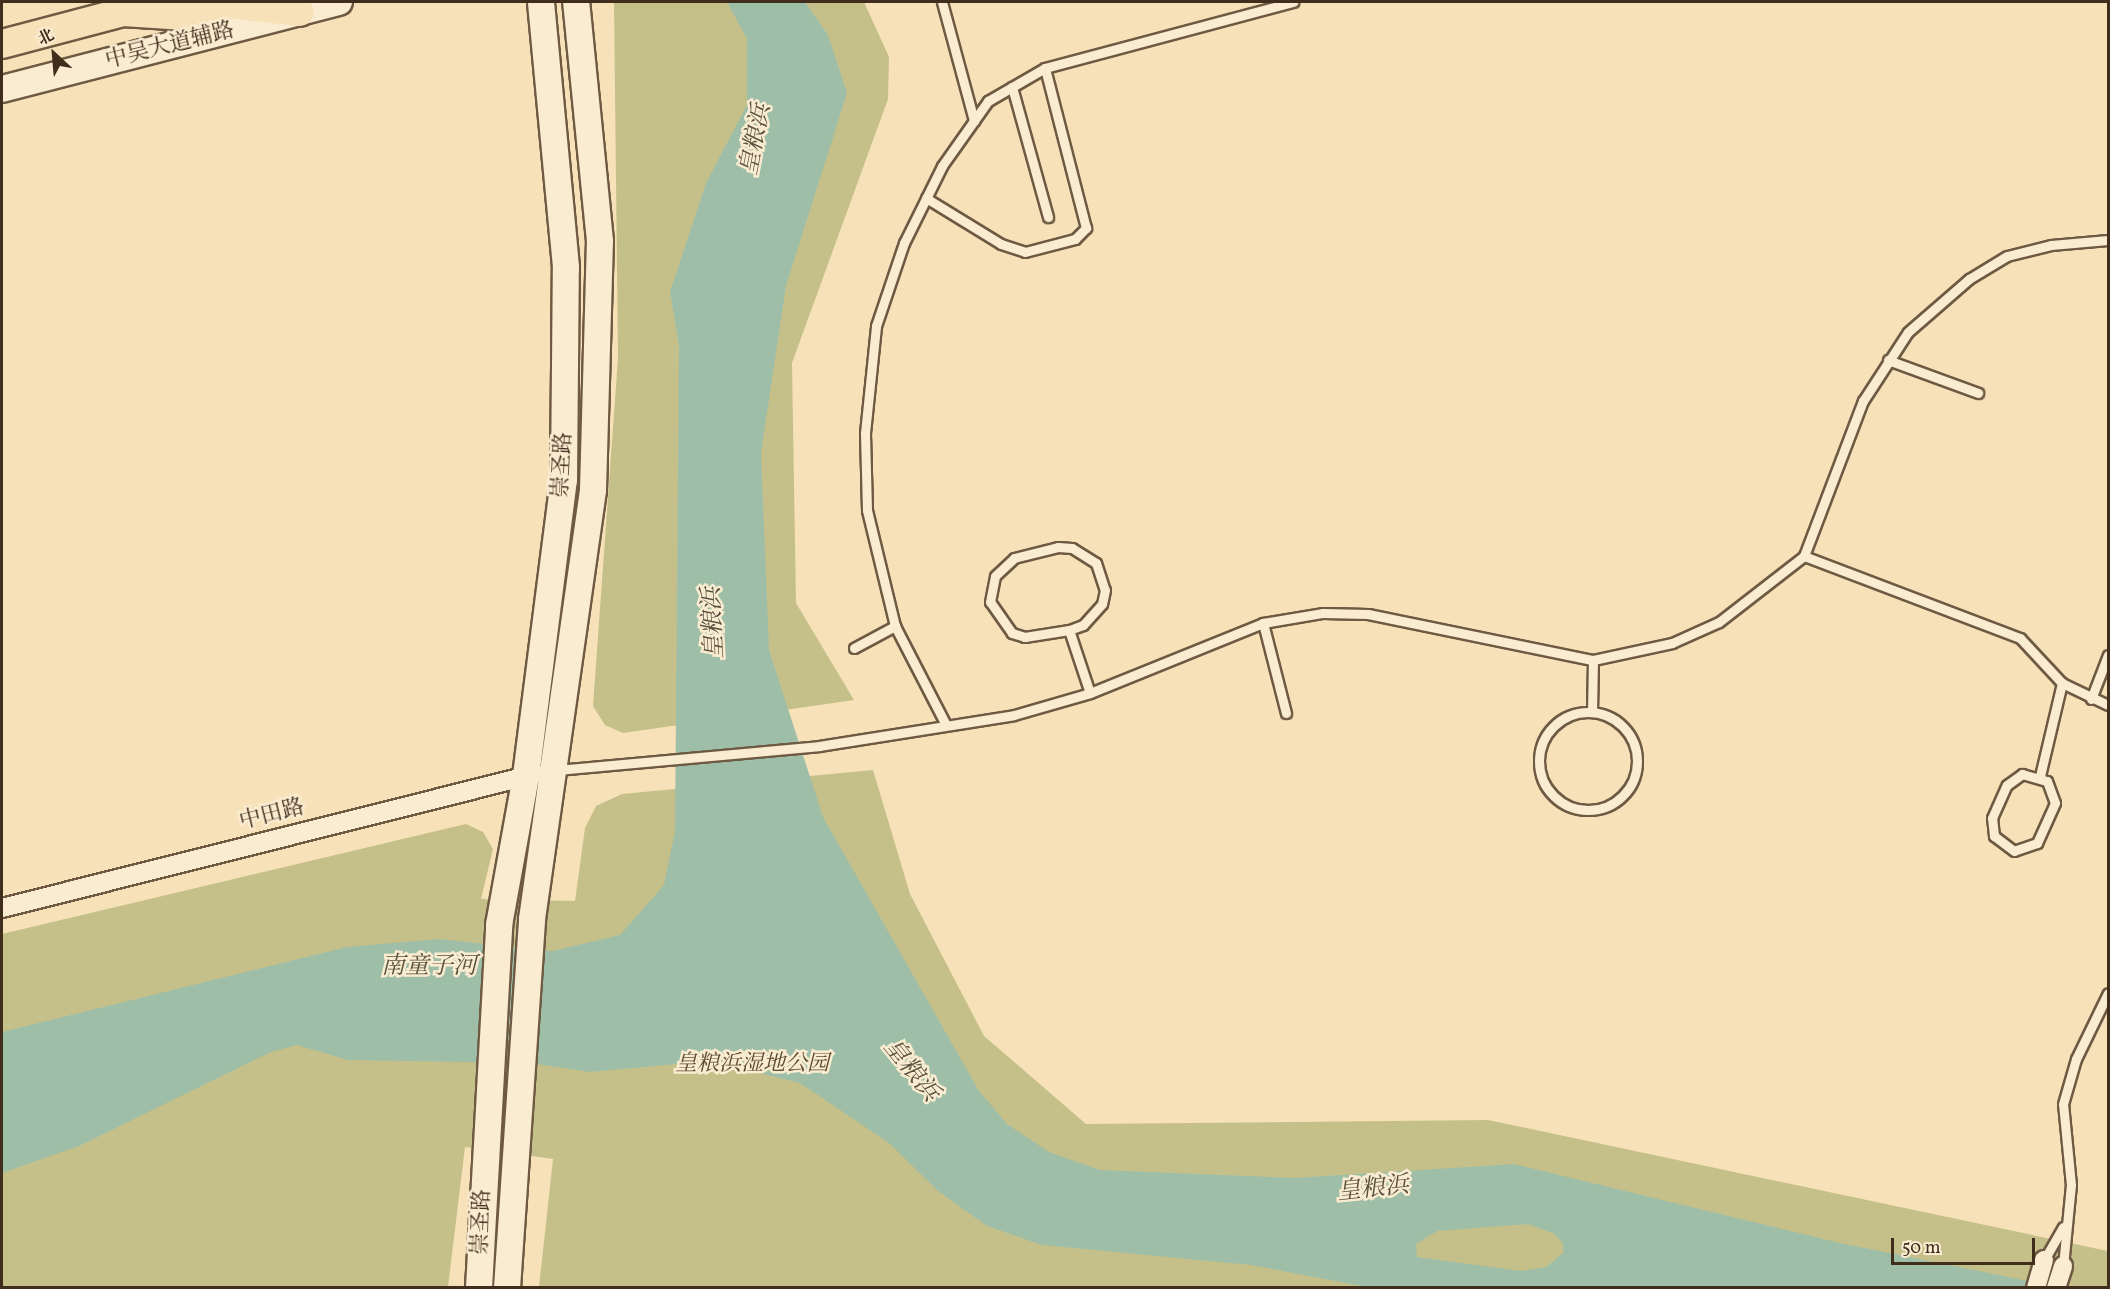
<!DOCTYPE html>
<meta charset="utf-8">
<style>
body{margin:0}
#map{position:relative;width:2110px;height:1289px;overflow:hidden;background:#f7e1b8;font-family:Vollkorn,"Noto Serif SC",serif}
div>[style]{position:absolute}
.green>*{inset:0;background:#c5c089}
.water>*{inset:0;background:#9fbea8}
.roads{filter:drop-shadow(2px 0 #6e5a43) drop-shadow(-2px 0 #6e5a43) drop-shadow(0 2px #6e5a43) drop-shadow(0 -2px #6e5a43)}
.service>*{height:9px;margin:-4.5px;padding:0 4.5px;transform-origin:4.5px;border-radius:4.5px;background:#faecd1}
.service>.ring{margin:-4.5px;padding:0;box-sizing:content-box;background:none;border:9px solid #faecd1;border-radius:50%}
.minor>*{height:18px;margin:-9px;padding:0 9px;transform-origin:9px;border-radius:9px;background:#faecd1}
.secondary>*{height:26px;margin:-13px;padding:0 13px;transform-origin:13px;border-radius:13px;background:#faecd1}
.primary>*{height:28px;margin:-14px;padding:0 14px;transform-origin:14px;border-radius:14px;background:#f7e1b8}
span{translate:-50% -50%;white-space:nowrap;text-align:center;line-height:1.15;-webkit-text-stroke:5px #faecd1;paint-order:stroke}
.street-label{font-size:22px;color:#412d1c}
.park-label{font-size:22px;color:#5b4a32;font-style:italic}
.water-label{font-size:24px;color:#58513f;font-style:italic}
.frame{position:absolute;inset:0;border:3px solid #412d1c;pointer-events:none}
.north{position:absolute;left:24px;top:24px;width:60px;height:60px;-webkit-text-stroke:4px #faecd1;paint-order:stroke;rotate:334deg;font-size:16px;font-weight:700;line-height:24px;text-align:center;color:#412d1c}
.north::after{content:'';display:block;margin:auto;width:21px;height:27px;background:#412d1c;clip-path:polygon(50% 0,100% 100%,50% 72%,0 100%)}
.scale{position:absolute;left:1891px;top:1238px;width:144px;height:27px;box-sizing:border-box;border:3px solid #412d1c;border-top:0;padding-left:8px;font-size:18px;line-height:21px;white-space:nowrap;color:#412d1c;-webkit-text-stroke:4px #faecd1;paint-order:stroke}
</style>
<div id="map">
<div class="green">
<div style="clip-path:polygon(614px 2px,864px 2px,889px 57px,888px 99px,792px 363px,796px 603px,854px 700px,623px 733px,605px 725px,593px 706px,618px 358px)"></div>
<div style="clip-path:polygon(873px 770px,910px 894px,984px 1036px,1086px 1124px,1488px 1120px,2108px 1251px,2108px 1287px,539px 1287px,553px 1159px,465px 1147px,448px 1287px,2px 1287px,2px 934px,466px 824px,483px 832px,493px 849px,481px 899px,575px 901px,585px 828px,596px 806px,622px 794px)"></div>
</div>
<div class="water">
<div style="clip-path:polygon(evenodd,727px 2px,805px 2px,828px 35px,847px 93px,786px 286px,761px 453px,769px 650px,823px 817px,979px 1091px,1007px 1124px,1049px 1152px,1100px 1170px,1295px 1178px,1514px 1164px,1840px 1243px,2058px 1287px,1372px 1288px,1251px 1265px,1042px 1245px,987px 1226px,938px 1191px,889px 1143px,800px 1083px,709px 1061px,590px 1072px,530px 1063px,348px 1060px,297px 1045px,271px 1052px,79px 1146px,2px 1173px,2px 1032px,347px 947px,439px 939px,553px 951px,620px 935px,664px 885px,675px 831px,679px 346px,670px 292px,706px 183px,747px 105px,747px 39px,727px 2px,1528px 1224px,1555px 1234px,1563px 1244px,1563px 1253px,1546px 1267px,1521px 1271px,1417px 1257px,1416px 1244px,1437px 1231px,1528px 1224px)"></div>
</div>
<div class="roads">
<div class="service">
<div style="left:942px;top:2px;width:123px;rotate:74.9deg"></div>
<div style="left:1012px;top:87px;width:135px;rotate:74.5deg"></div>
<div style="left:926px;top:198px;width:88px;rotate:31.5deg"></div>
<div style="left:1001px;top:244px;width:25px;rotate:18deg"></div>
<div style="left:1025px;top:252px;width:52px;rotate:-14.6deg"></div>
<div style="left:1075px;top:239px;width:16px;rotate:-45deg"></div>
<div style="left:1086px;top:228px;width:165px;rotate:-104.4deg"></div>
<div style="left:1888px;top:360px;width:96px;rotate:20.1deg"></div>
<div style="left:1058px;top:547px;width:14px;rotate:4deg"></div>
<div style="left:1072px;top:548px;width:28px;rotate:32deg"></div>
<div style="left:1096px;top:563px;width:28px;rotate:72deg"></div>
<div style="left:1105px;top:590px;width:14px;rotate:102deg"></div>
<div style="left:1102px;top:604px;width:28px;rotate:132deg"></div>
<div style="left:1083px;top:625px;width:15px;rotate:160deg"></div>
<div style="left:1069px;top:630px;width:45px;rotate:171deg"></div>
<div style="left:1025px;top:637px;width:14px;rotate:-163deg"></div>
<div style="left:1012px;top:633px;width:38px;rotate:-125deg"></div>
<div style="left:990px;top:602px;width:26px;rotate:-79deg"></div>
<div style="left:995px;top:576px;width:26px;rotate:-43deg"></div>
<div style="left:1014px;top:558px;width:45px;rotate:-14deg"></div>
<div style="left:1804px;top:556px;width:231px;rotate:20.8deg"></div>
<div style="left:2020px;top:638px;width:62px;rotate:47deg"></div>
<div style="left:2062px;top:683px;width:51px;rotate:25.6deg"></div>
<div style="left:1263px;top:623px;width:93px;rotate:75.7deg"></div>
<div style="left:1069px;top:630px;width:66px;rotate:71.6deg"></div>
<div style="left:854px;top:648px;width:47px;rotate:-28.2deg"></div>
<div style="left:2091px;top:699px;width:47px;rotate:-68.9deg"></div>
<div style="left:1592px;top:712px;width:52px;rotate:-88.9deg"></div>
<div class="ring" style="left:1539px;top:712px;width:89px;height:89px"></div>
<div style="left:945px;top:723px;width:109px;rotate:-117.3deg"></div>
<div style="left:895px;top:626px;width:119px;rotate:-103.6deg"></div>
<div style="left:867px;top:510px;width:77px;rotate:-91.5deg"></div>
<div style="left:865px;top:433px;width:108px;rotate:-84.1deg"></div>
<div style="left:876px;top:326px;width:88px;rotate:-71.4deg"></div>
<div style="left:904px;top:243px;width:86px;rotate:-63.7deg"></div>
<div style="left:942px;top:166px;width:80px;rotate:-54.7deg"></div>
<div style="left:988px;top:101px;width:66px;rotate:-30.1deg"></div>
<div style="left:1045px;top:68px;width:257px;rotate:-14.9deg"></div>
<div style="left:556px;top:770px;width:264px;rotate:-5.2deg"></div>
<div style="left:819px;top:746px;width:197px;rotate:-9deg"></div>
<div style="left:1014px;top:715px;width:79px;rotate:-16.1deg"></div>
<div style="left:1090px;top:693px;width:187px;rotate:-22deg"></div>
<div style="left:1263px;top:623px;width:61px;rotate:-9.5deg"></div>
<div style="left:1323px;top:613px;width:45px;rotate:1.3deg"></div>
<div style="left:1368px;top:614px;width:230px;rotate:11.6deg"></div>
<div style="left:1593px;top:660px;width:81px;rotate:-12.1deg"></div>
<div style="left:1672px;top:643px;width:51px;rotate:-24.1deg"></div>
<div style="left:1719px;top:622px;width:108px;rotate:-37.8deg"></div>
<div style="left:1804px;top:556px;width:166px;rotate:-69.2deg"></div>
<div style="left:1863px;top:401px;width:82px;rotate:-56.9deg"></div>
<div style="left:1908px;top:332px;width:81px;rotate:-41deg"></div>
<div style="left:1969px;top:279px;width:44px;rotate:-31.2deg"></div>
<div style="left:2007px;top:256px;width:45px;rotate:-14deg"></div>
<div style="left:2051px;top:245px;width:57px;rotate:-5deg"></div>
<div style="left:2022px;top:774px;width:26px;rotate:16deg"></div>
<div style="left:2047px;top:781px;width:23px;rotate:70deg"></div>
<div style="left:2055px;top:803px;width:44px;rotate:114.2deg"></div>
<div style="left:2037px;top:843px;width:24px;rotate:161deg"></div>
<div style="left:2014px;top:851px;width:25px;rotate:-143deg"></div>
<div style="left:1994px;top:836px;width:18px;rotate:-96deg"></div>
<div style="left:1992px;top:818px;width:36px;rotate:-66deg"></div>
<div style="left:2007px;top:785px;width:19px;rotate:-36deg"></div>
<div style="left:2040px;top:776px;width:96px;rotate:-76.7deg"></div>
<div style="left:2044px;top:1260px;width:38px;rotate:-60deg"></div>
<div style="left:2063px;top:1266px;width:81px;rotate:-84.4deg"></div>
<div style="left:2071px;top:1185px;width:81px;rotate:-95.6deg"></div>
<div style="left:2063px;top:1104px;width:47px;rotate:-73.9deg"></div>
<div style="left:2076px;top:1059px;width:73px;rotate:-64.1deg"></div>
</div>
<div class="minor">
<div style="left:2px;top:908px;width:550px;rotate:-14.11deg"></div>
<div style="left:2036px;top:1288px;width:29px;rotate:-74deg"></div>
<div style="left:2056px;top:1288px;width:23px;rotate:-72deg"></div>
</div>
<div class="secondary">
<div style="left:2px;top:89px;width:348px;rotate:-14.5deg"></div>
<div style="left:479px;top:1288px;width:364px;rotate:-86.8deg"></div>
<div style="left:499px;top:925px;width:151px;rotate:-79.7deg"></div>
<div style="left:526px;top:776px;width:298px;rotate:-82.7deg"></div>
<div style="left:564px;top:480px;width:213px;rotate:-89.5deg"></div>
<div style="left:566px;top:267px;width:266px;rotate:-95.4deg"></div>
<div style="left:507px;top:1288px;width:370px;rotate:-86.1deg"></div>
<div style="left:532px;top:919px;width:433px;rotate:-81.9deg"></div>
<div style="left:593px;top:490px;width:249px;rotate:-88.4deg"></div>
<div style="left:600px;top:241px;width:240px;rotate:-95.7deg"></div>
</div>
<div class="primary">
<div style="left:123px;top:12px;width:62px;rotate:3.7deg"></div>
<div style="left:185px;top:16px;width:44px;rotate:-15.9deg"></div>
<div style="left:227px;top:4px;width:73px;rotate:6.3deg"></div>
<div style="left:2px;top:44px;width:145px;rotate:-14.8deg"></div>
</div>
</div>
<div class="street-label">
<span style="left:170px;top:46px;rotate:-14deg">中吴大道辅路</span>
<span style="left:563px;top:465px;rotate:-87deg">崇圣路</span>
<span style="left:272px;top:815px;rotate:-14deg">中田路</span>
<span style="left:482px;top:1222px;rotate:-88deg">崇圣路</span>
</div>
<div class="park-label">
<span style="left:752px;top:1065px">皇粮浜湿地公园</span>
</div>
<div class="water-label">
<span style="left:757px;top:140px;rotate:-79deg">皇粮浜</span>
<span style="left:715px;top:623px;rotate:-93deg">皇粮浜</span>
<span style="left:429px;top:968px">南童子河</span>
<span style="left:910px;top:1071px;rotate:51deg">皇粮浜</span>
<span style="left:1373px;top:1190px;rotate:-6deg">皇粮浜</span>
</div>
<div class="frame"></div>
<div class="north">北</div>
<div class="scale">50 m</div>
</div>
